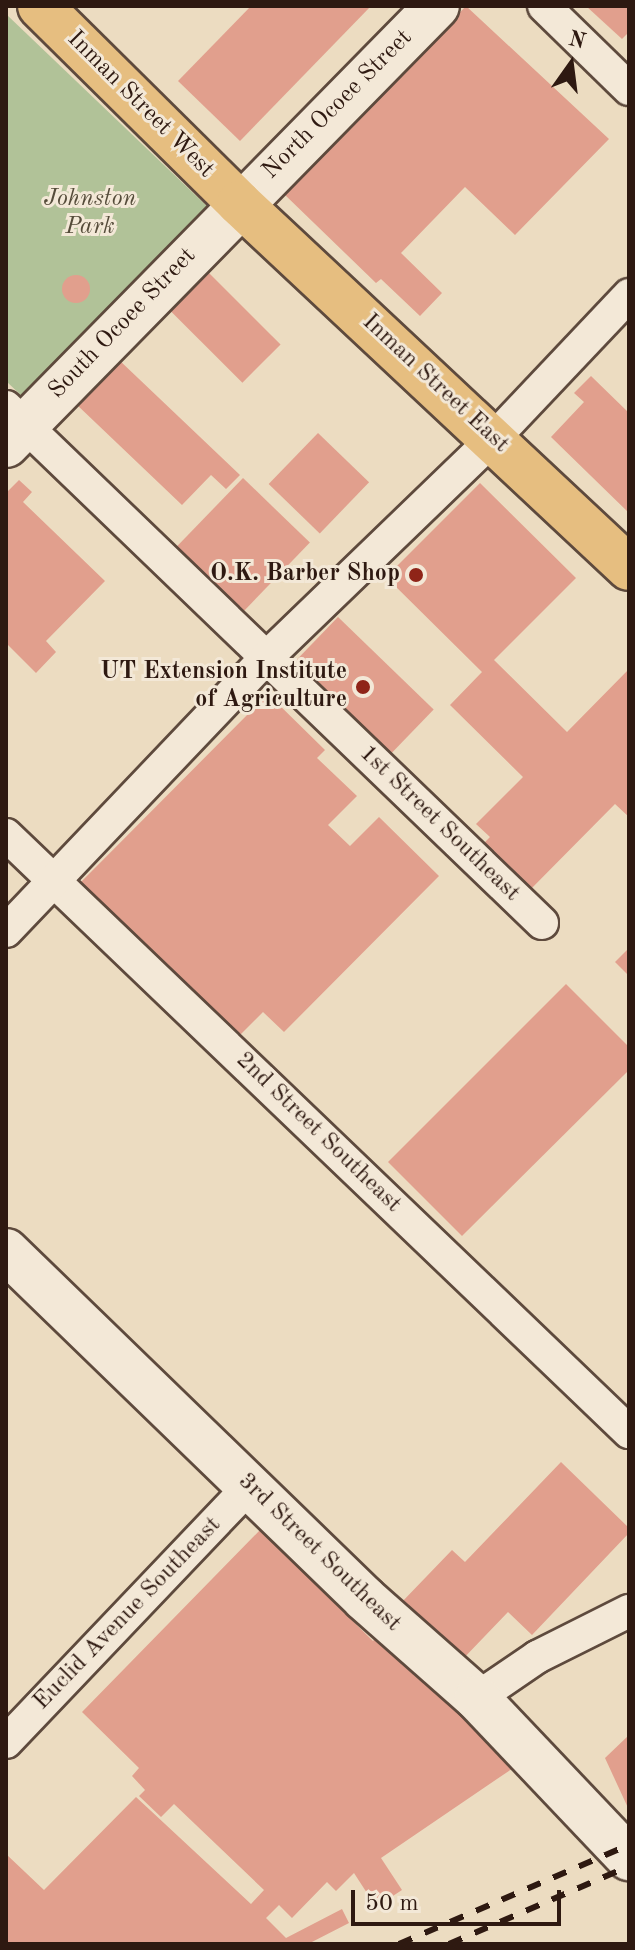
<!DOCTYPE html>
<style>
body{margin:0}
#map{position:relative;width:635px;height:1950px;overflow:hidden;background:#ecdcc1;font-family:"Old Standard TT",serif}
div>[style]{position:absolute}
.green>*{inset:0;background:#b1c298}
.building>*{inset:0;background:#e19f8d;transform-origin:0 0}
.round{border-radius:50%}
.roads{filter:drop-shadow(2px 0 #5e4a3d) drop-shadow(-2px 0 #5e4a3d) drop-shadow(0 2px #5e4a3d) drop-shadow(0 -2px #5e4a3d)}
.street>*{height:32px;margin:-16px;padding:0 16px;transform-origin:16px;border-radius:16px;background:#f3e8d7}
.secondary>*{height:44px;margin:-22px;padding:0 22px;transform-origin:22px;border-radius:22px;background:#f3e8d7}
.primary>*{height:44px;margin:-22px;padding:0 22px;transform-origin:22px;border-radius:22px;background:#e6be80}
.rail>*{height:6px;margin-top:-3px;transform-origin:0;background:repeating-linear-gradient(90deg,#2e1911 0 14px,transparent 0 28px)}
.dots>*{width:22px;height:22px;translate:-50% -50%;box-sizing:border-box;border:4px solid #f3e8d7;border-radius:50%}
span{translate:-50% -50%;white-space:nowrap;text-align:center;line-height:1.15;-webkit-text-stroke:6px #f3e8d7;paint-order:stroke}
.street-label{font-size:24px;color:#2e1911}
.park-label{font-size:24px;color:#554c3a;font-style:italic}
.poi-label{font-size:24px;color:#2e1911;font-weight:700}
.right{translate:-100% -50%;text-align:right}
.frame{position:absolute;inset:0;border:8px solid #2e1911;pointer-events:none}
.north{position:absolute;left:531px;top:24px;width:80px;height:80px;-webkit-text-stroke:6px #f3e8d7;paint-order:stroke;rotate:14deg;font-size:22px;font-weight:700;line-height:32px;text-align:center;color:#2e1911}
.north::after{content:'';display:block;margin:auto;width:28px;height:36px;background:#2e1911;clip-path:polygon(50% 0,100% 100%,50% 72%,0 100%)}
.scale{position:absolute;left:351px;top:1890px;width:210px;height:36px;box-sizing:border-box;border:4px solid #2e1911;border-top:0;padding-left:10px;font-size:24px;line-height:28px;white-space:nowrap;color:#2e1911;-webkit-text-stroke:6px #f3e8d7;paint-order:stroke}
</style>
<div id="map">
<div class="green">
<div style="clip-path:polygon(6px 14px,211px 210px,27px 401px,6px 381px)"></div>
</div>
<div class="building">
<div style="clip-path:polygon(251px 6px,371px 6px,240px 141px,178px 81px)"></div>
<div style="clip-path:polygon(466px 6px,609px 139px,515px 235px,465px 187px,401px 253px,442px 293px,420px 316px,381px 279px,376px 283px,284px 194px)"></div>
<div style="clip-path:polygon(586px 6px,629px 6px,629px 32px,622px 39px)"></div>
<div style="left:195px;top:259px;width:121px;height:54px;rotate:45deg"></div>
<div class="round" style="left:62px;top:275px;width:28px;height:28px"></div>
<div style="clip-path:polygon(118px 359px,240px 475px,226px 489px,211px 475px,182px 505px,75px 403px)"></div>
<div style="clip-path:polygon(591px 376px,629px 413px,629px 513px,551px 437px,584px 402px,574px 393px)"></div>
<div style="left:318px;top:433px;width:71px;height:71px;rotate:44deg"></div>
<div style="left:243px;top:478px;width:93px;height:105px;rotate:44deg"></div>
<div style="clip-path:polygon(19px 480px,32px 492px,23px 502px,105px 581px,46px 641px,56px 652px,36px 673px,6px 643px,6px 493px)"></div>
<div style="clip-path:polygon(480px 483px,576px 578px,494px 660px,567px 732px,629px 669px,629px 817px,615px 804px,524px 896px,477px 850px,490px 837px,476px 824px,523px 777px,450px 705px,482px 672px,386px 577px)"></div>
<div style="left:338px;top:617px;width:133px;height:65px;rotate:44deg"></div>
<div style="clip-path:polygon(268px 694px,325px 750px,317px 758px,357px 796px,328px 825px,350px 846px,379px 817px,439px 876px,284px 1032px,263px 1012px,238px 1037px,81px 882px)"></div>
<div style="clip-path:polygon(629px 948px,629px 976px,615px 962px)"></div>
<div style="clip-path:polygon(566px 984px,629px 1047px,629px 1070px,462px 1236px,388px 1162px)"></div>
<div style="clip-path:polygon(561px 1462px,629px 1528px,629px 1533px,532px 1635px,508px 1612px,460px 1662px,400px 1604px,452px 1550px,465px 1562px)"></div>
<div style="clip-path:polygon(260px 1530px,373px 1641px,381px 1632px,519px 1764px,381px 1858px,402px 1890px,376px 1907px,354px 1873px,336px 1891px,327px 1882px,292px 1918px,279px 1905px,266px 1918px,286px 1938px,342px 1909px,349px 1923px,308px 1944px,6px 1944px,6px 1854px,44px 1890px,136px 1797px,251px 1904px,264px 1890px,174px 1804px,161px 1817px,139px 1796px,145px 1790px,132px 1776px,139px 1768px,82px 1712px)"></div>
<div style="clip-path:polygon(629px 1735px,629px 1810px,605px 1758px)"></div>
</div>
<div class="roads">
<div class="street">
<div style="left:544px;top:6px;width:119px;rotate:44.3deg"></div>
<div style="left:6px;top:407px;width:744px;rotate:43.91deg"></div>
<div style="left:6px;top:835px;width:863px;rotate:43.78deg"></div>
<div style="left:6px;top:931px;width:378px;rotate:-46.4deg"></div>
<div style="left:267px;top:657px;width:315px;rotate:-44deg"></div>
<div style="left:494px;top:438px;width:197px;rotate:-46.6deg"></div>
<div style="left:477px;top:1698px;width:73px;rotate:-34.3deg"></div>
<div style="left:537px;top:1657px;width:103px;rotate:-26.6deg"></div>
<div style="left:6px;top:1742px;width:352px;rotate:-46.4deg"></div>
</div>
<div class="secondary">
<div style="left:6px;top:445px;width:615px;rotate:-45.53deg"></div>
<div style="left:6px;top:1251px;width:500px;rotate:44.1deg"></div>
<div style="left:365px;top:1599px;width:149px;rotate:41.5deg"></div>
<div style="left:477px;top:1698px;width:221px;rotate:46.5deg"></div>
</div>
<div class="primary">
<div style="left:40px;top:6px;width:280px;rotate:44.7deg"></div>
<div style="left:239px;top:203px;width:534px;rotate:43.1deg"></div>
</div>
</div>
<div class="rail">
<div style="left:399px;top:1944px;width:250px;rotate:-23.3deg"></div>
<div style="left:449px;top:1944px;width:196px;rotate:-23.4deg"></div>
</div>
<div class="dots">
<div style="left:416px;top:575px;background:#8f2418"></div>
<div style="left:363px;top:687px;background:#8f2418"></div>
</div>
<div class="street-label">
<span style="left:140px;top:105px;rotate:45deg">Inman Street West</span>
<span style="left:338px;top:105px;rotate:-45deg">North Ocoee Street</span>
<span style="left:123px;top:324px;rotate:-46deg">South Ocoee Street</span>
<span style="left:435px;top:384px;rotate:43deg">Inman Street East</span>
<span style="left:439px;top:824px;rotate:44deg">1st Street Southeast</span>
<span style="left:318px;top:1133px;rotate:44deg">2nd Street Southeast</span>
<span style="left:319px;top:1553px;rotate:44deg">3rd Street Southeast</span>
<span style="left:128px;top:1614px;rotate:-46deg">Euclid Avenue Southeast</span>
</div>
<div class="park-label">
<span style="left:90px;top:214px">Johnston<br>Park</span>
</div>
<div class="poi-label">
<span class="right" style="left:400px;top:575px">O.K. Barber Shop</span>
<span class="right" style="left:347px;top:687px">UT Extension Institute<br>of Agriculture</span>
</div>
<div class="frame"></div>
<div class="north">N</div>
<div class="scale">50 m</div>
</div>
